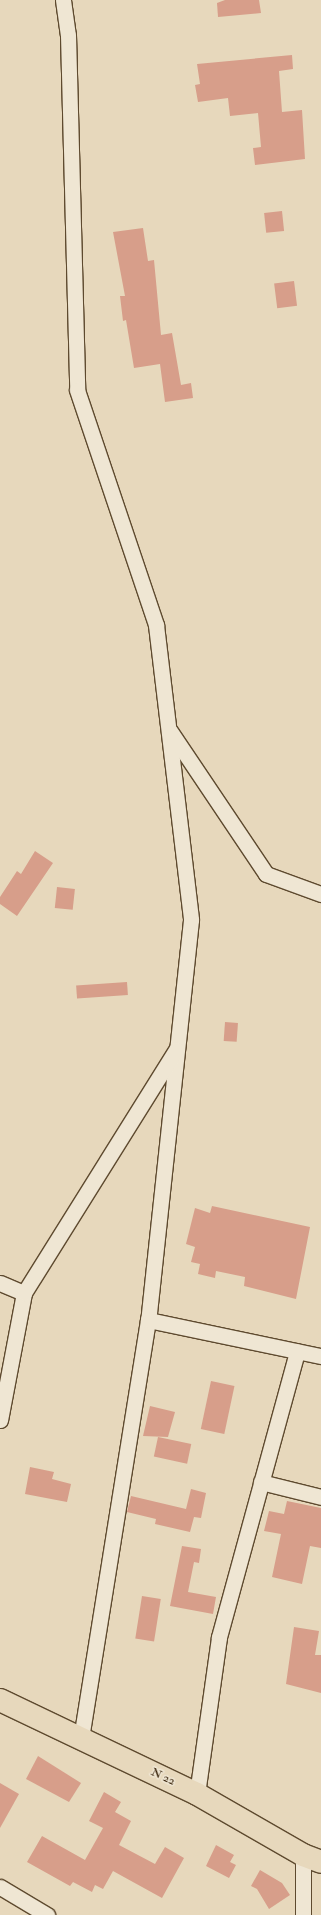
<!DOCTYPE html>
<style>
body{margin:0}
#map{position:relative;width:321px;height:1915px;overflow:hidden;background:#e7d8bc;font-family:"IM FELL Double Pica",serif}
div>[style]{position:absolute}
.building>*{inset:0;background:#d79e8a;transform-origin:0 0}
.roads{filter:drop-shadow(1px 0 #5e4a2f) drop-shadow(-1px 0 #5e4a2f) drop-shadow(0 1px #5e4a2f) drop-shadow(0 -1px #5e4a2f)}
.street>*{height:15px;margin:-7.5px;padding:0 7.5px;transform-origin:7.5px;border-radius:7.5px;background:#efe6d3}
.primary>*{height:22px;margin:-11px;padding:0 11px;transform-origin:11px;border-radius:11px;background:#e7d8bc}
span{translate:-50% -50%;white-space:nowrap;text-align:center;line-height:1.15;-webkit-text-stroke:3px #efe6d3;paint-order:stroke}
.street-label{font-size:12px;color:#301a00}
</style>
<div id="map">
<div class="building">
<div style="clip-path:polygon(225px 0,259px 0,261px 13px,218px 17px,217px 3px)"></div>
<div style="clip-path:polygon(292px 55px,293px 69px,279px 71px,282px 112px,302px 110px,305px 159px,255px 165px,253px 148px,261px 147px,258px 113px,230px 116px,228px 98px,198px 102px,195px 85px,200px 84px,197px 64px)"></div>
<div style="left:282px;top:211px;width:20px;height:18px;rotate:84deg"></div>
<div style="clip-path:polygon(143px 228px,148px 261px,154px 260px,161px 335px,172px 333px,181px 385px,191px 383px,193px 398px,165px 402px,160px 364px,134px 368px,126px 320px,123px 321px,120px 296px,125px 296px,113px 232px)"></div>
<div style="left:294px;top:281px;width:25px;height:20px;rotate:83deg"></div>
<div style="clip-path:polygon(35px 851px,53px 863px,17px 916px,0 904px,0 897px,17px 871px,21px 874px)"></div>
<div style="left:57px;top:887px;width:18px;height:21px;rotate:6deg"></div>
<div style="left:127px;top:982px;width:13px;height:51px;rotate:86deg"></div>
<div style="left:225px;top:1022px;width:13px;height:19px;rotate:4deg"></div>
<div style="clip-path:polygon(212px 1206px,310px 1227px,296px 1299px,244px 1286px,245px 1277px,216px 1271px,215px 1278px,198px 1274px,200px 1264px,191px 1262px,195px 1247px,186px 1244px,195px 1208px,210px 1213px)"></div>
<div style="left:211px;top:1381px;width:24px;height:49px;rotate:12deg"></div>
<div style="clip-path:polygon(150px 1406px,175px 1412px,168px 1437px,143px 1436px)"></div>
<div style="left:158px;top:1437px;width:34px;height:20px;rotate:12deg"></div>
<div style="clip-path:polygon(30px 1467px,54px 1472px,52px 1479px,71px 1484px,67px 1502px,25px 1494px)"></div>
<div style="clip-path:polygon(191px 1489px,206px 1493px,201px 1518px,194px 1517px,190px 1532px,155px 1524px,156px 1519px,127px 1512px,131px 1496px,186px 1509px)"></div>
<div style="clip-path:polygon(287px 1501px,321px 1508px,321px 1548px,310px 1546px,302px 1584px,272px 1577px,281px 1534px,264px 1531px,269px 1511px,284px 1514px)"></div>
<div style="clip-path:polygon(182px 1546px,201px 1549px,199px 1563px,194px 1562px,188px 1592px,216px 1597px,213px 1614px,170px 1606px)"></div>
<div style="left:142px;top:1596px;width:19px;height:43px;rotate:9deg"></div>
<div style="clip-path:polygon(294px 1627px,319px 1631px,315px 1655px,321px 1655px,321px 1693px,286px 1684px)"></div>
<div style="clip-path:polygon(38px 1756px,81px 1783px,69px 1802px,26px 1779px)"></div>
<div style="clip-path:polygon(0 1783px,19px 1794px,0 1828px)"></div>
<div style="clip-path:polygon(104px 1792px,121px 1802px,115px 1812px,131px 1821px,119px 1845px,155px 1864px,165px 1847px,184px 1858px,162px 1898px,113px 1871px,103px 1889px,95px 1885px,92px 1892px,73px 1882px,70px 1886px,27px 1862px,42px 1836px,85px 1860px,103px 1828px,89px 1821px)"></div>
<div style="clip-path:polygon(216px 1845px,234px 1855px,230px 1862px,236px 1865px,229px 1878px,206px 1866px)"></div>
<div style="clip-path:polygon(260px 1870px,282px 1883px,290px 1895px,269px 1909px,257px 1889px,251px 1886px)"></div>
</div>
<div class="roads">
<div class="street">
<div style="left:63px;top:0;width:35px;rotate:82deg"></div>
<div style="left:68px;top:35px;width:355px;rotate:88.5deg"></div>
<div style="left:77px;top:390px;width:248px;rotate:71.4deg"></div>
<div style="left:156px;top:625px;width:297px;rotate:83.2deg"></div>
<div style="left:191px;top:920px;width:402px;rotate:96.1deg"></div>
<div style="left:148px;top:1320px;width:424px;rotate:99.1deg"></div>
<div style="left:170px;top:731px;width:172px;rotate:56.1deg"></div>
<div style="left:266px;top:874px;width:59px;rotate:20deg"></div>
<div style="left:0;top:1283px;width:26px;rotate:23deg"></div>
<div style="left:148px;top:1320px;width:177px;rotate:11.8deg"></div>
<div style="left:0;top:1420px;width:129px;rotate:-79.3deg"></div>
<div style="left:24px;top:1293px;width:287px;rotate:-58deg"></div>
<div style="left:261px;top:1482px;width:62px;rotate:14deg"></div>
<div style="left:197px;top:1794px;width:159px;rotate:-82deg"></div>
<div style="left:219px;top:1637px;width:296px;rotate:-74.7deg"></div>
<div style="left:303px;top:1855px;width:60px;rotate:90deg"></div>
<div style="left:0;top:1887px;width:55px;rotate:30.8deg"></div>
</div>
<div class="primary">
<div style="left:0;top:1700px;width:218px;rotate:25.5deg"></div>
<div style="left:197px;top:1794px;width:122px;rotate:29.9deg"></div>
<div style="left:303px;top:1855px;width:19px;rotate:21deg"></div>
</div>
</div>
<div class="street-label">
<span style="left:163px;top:1777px;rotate:25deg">N 22</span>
</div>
</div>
